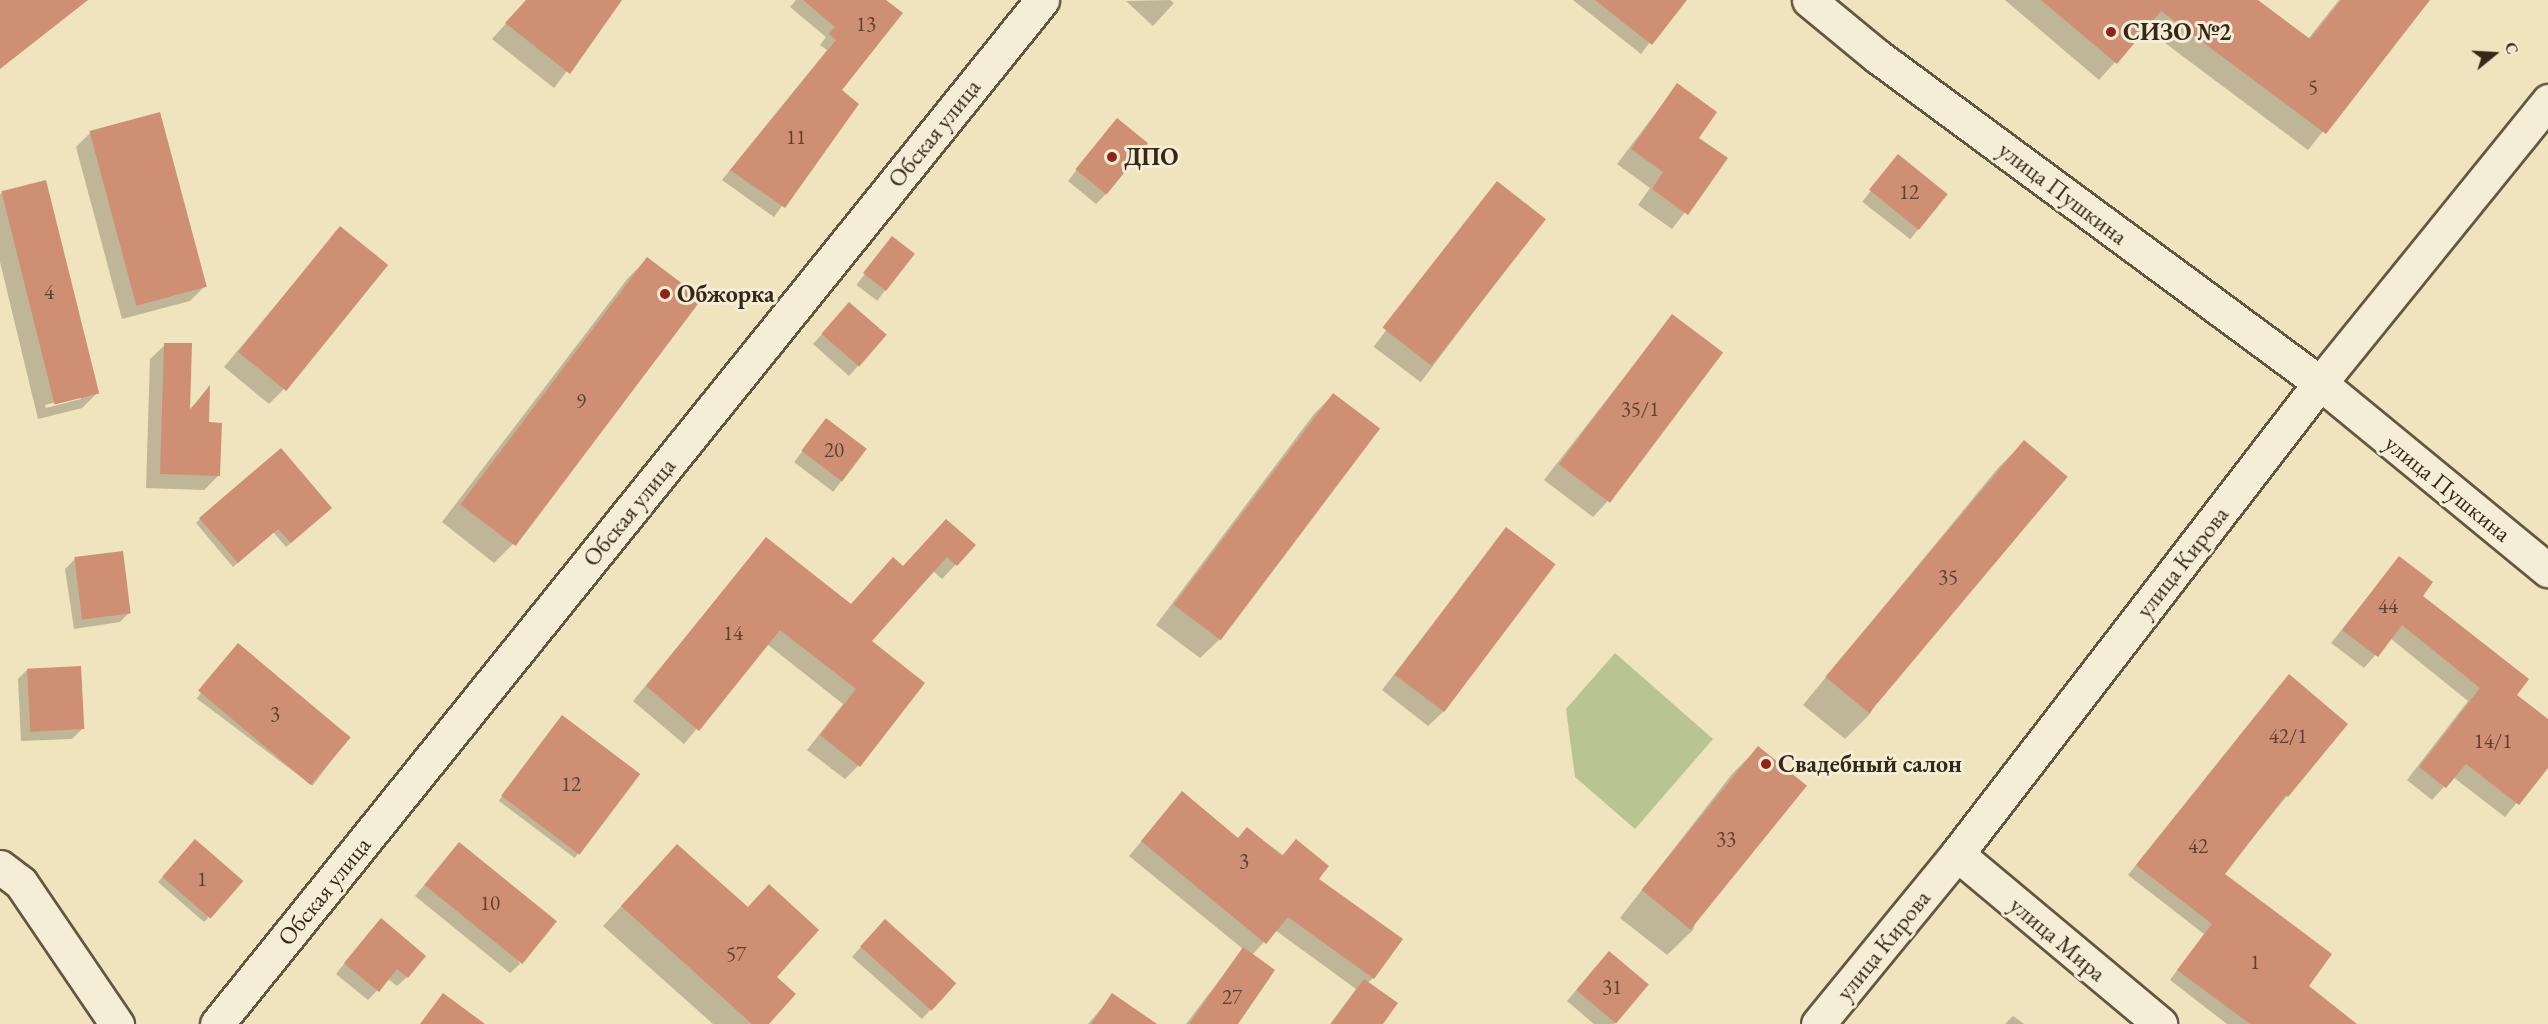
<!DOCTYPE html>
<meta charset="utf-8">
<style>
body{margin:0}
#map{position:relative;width:2548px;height:1024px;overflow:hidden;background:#efe4be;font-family:"EB Garamond",serif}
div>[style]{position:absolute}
.green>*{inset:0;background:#b8c492}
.shadow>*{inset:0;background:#0003;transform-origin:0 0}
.building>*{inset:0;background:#cf8f74;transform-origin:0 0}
.roads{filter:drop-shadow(2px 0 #645742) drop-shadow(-2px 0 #645742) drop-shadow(0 2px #645742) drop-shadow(0 -2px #645742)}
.minor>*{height:33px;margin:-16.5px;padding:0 16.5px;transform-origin:16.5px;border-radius:16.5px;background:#f5edd5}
.tertiary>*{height:33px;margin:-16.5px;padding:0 16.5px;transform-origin:16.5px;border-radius:16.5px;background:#f5edd5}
.dots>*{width:16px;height:16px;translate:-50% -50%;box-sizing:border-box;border:3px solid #f5edd5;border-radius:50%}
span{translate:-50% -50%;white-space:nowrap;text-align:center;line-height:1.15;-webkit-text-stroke:6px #f5edd5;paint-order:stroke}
.number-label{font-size:21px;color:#5c4230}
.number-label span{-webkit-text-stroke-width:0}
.poi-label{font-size:24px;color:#362819;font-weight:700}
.left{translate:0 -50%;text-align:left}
.street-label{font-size:24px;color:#362819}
.north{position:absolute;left:2464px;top:24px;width:60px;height:60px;-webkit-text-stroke:4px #f5edd5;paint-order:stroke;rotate:72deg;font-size:16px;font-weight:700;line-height:24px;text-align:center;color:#362819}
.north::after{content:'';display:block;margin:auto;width:21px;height:27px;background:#362819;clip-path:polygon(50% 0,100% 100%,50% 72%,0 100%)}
</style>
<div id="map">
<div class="green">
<div style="clip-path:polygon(1615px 653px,1713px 739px,1635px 829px,1575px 777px,1566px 709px)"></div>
</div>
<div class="shadow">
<div style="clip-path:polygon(527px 0,604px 0,615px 8px,554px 88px,492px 39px)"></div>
<div style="clip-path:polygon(796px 0,884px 0,840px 90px,857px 104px,774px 217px,722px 180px,827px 50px,820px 45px,826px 37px,790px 7px)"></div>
<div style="clip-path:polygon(1170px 0,1174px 3px,1153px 26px,1126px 1px)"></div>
<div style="clip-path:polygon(1573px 0,1682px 0,1641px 54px)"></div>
<div style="clip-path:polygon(2005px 0,2256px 0,2308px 39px,2339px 0,2428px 0,2308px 150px,2145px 28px,2099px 80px)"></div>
<div style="clip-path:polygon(1677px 85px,1697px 138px,1726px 159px,1672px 229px,1638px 205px,1650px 188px,1617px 164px)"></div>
<div style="clip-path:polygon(1108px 130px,1106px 194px,1096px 204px,1068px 181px)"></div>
<div style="clip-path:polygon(91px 132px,205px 286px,190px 301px,122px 319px,76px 147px)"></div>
<div style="left:1898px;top:156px;width:61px;height:58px;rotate:38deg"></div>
<div style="clip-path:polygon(evenodd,45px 182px,97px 393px,82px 408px,38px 419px,0 262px,0 194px,45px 182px,81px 396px,81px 399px,46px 408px,45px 405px,81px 396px)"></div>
<div style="left:1497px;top:183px;width:59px;height:205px;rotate:37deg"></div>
<div style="clip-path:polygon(340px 228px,283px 390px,269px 404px,224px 367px)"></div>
<div style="left:892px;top:238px;width:26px;height:59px;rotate:37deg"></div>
<div style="clip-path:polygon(647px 259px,513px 544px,494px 563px,442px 522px,628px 278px)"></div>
<div style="clip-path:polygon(840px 314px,858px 366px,849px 376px,813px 344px)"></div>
<div style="clip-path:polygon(1672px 316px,1607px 502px,1593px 517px,1544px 480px)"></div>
<div style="clip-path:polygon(165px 345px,188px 411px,209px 389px,208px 424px,219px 475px,204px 490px,146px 488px,150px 359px)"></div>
<div style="clip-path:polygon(1333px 395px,1219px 640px,1200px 658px,1156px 625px,1314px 414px)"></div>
<div style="left:826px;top:420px;width:49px;height:53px;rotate:37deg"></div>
<div style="clip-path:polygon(2024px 442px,1870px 714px,1845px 739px,1803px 705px,1998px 468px)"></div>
<div style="clip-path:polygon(326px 512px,286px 547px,273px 532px,233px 567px,196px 523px,200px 519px)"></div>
<div style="clip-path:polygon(1506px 529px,1443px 712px,1428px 726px,1382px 690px)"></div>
<div style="clip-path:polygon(766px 539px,850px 606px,903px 567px,974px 545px,942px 579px,933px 571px,870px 641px,858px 766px,845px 779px,807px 750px,843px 704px,767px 644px,684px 744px,633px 701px)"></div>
<div style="clip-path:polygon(2399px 558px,2421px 596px,2515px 695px,2548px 721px,2548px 765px,2505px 817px,2453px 777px,2432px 800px,2407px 780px,2468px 701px,2390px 638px,2364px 668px,2331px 643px)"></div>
<div style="clip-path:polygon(75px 559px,130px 612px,120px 622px,74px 629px,65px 569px)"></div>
<div style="left:234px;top:649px;width:145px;height:62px;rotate:37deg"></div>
<div style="clip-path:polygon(28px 669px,82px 729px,72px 739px,21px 741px,18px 679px)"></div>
<div style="clip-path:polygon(2280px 685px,2287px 796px,2223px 874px,2307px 986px,2355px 1024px,2227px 1024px,2170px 980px,2204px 934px,2128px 875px)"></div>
<div style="left:562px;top:717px;width:95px;height:105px;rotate:37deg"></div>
<div style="clip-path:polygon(1758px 748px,1693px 930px,1667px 955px,1620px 918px,1732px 774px)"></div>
<div style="clip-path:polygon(1182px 793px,1237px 839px,1247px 829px,1317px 879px,1373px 978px,1368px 983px,1381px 1024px,1330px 1024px,1356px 989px,1275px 930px,1252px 955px,1236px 1024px,1186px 1024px,1243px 949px,1129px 856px)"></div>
<div style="clip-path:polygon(459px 844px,520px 964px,510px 973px,415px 896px)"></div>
<div style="clip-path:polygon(190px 846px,208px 918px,204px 922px,158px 882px)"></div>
<div style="clip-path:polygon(677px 846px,775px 978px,767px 1024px,713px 1024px,603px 926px)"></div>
<div style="clip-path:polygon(371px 930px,407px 977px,397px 986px,388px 979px,368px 1000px,336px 974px)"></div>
<div style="clip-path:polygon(875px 931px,955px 983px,922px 1019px,852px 957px)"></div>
<div style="clip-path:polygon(1600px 962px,1647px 985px,1614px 1024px,1594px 1024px,1567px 1001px)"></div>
<div style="clip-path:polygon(1113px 995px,1154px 1024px,1088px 1024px)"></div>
<div style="clip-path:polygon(2013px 1016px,2024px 1024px,2005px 1024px)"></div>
</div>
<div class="building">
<div style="clip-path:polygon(0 0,88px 0,0 69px)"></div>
<div style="clip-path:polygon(526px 0,622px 0,570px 74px,505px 23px)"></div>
<div style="clip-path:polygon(803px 0,886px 0,903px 13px,842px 90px,859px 104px,785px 208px,730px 170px,836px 40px,829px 34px,835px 27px)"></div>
<div style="clip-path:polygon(1595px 0,1687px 0,1652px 45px)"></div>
<div style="clip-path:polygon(2041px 0,2258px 0,2310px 39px,2341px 0,2430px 0,2326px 134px,2161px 11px,2117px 64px)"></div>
<div style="clip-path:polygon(1677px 83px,1717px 112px,1699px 138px,1728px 158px,1688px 215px,1652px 189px,1663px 172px,1631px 149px)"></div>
<div style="left:160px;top:112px;width:181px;height:73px;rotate:75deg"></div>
<div style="left:1117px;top:118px;width:40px;height:66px;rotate:39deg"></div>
<div style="left:1898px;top:154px;width:64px;height:46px;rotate:39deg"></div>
<div style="left:46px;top:180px;width:220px;height:46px;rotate:76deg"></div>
<div style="left:1497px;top:181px;width:62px;height:186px;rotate:38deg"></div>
<div style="left:340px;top:226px;width:62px;height:162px;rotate:39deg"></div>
<div style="left:892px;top:236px;width:29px;height:47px;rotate:38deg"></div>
<div style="left:647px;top:257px;width:69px;height:310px;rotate:37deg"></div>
<div style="left:849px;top:302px;width:50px;height:42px;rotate:41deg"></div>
<div style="left:1672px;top:314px;width:64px;height:188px;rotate:37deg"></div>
<div style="clip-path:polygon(164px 343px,192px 343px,190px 410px,210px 385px,209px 422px,222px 423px,220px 476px,160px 474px)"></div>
<div style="left:1333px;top:393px;width:59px;height:265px;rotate:37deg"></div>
<div style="left:826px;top:418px;width:51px;height:41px;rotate:37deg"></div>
<div style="left:2024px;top:440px;width:57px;height:309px;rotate:40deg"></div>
<div style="clip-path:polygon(281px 448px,332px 508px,291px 543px,278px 529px,238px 563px,199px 518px)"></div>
<div style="clip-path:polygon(946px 519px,976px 545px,957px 566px,947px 557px,872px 641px,925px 683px,860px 767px,820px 735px,856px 689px,780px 630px,699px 731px,646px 686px,766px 537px,851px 604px,893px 557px,903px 566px)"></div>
<div style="left:1506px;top:527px;width:62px;height:185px;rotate:37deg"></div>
<div style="left:123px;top:551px;width:63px;height:49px;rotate:83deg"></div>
<div style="clip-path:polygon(2399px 556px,2433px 582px,2423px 596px,2529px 679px,2517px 695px,2548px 719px,2548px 768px,2519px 805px,2466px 764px,2446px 788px,2419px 767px,2480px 688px,2402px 625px,2378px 657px,2342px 630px)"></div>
<div style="left:238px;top:643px;width:147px;height:62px;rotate:40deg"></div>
<div style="left:81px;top:666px;width:63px;height:54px;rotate:87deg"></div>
<div style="clip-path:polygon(2289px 674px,2348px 724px,2288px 797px,2286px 795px,2225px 874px,2332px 954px,2309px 986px,2357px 1024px,2250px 1024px,2177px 970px,2212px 924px,2136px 865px)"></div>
<div style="left:562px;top:715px;width:98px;height:101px;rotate:37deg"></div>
<div style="left:1758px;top:746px;width:63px;height:185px;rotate:39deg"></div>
<div style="clip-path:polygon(1182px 791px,1238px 838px,1247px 827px,1282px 856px,1296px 839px,1329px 866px,1319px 879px,1403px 939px,1374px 979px,1288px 917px,1266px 944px,1141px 841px)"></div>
<div style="left:195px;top:839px;width:64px;height:50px;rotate:41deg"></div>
<div style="left:459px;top:842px;width:126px;height:55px;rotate:39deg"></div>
<div style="clip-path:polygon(677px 844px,748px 907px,769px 884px,819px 930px,777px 977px,796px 994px,769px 1024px,752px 1024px,621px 906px)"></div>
<div style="clip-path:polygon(381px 918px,426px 956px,408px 978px,397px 969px,379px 992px,344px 963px)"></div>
<div style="left:885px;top:919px;width:96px;height:37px;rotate:42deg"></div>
<div style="clip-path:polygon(1243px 947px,1275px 970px,1238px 1024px,1189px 1024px)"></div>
<div style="left:1609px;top:951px;width:52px;height:51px;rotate:40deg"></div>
<div style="clip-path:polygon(1364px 979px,1398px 1003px,1383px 1024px,1331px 1024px)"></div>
<div style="clip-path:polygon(443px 993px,485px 1024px,420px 1024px)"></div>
<div style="clip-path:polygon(1112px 993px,1157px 1024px,1091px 1024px)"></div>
</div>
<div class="roads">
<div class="minor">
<div style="left:0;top:867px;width:26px;rotate:37deg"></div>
<div style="left:21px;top:883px;width:171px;rotate:55.8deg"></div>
</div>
<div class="tertiary">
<div style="left:1809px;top:0;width:88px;rotate:39.5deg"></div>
<div style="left:1877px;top:56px;width:551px;rotate:36.43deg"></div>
<div style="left:2320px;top:383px;width:295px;rotate:39.4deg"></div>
<div style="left:1957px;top:854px;width:265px;rotate:39.9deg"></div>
<div style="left:217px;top:1024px;width:1315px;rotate:-51.14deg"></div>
<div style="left:1818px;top:1024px;width:220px;rotate:-50.7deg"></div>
<div style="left:1957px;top:854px;width:595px;rotate:-52.38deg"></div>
<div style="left:2320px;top:383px;width:363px;rotate:-51deg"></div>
</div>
</div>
<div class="dots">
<div style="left:2111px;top:32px;background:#8f2418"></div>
<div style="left:1112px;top:157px;background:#8f2418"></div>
<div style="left:665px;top:294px;background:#8f2418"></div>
<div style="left:1766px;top:764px;background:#8f2418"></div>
</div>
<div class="number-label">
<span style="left:866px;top:24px">13</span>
<span style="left:2313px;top:87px">5</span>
<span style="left:796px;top:137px">11</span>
<span style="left:1909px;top:192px">12</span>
<span style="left:49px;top:292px">4</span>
<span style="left:581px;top:401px">9</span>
<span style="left:1640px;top:409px">35/1</span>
<span style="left:834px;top:450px">20</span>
<span style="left:1948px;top:577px">35</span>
<span style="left:2388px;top:606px">44</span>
<span style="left:733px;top:633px">14</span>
<span style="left:275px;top:714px">3</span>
<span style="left:2288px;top:736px">42/1</span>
<span style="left:2493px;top:741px">14/1</span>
<span style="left:571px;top:784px">12</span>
<span style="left:1726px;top:839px">33</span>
<span style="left:2198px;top:846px">42</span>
<span style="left:1244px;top:861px">3</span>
<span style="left:202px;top:879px">1</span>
<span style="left:490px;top:903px">10</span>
<span style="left:736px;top:954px">57</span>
<span style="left:2255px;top:962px">1</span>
<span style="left:1612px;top:987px">31</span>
<span style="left:1232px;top:997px">27</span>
</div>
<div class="poi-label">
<span class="left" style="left:2123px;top:32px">СИЗО №2</span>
<span class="left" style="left:1124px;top:157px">ДПО</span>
<span class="left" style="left:677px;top:294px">Обжорка</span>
<span class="left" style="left:1778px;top:764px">Свадебный салон</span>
</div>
<div class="street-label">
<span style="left:934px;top:133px;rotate:-51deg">Обская улица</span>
<span style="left:2063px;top:193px;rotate:37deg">улица Пушкина</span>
<span style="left:2448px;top:488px;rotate:39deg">улица Пушкина</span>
<span style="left:629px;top:512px;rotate:-51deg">Обская улица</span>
<span style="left:2182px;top:562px;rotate:-52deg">улица Кирова</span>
<span style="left:324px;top:891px;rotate:-51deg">Обская улица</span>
<span style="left:2058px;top:939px;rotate:40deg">улица Мира</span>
<span style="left:1883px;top:945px;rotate:-51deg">улица Кирова</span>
</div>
<div class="north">С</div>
</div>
